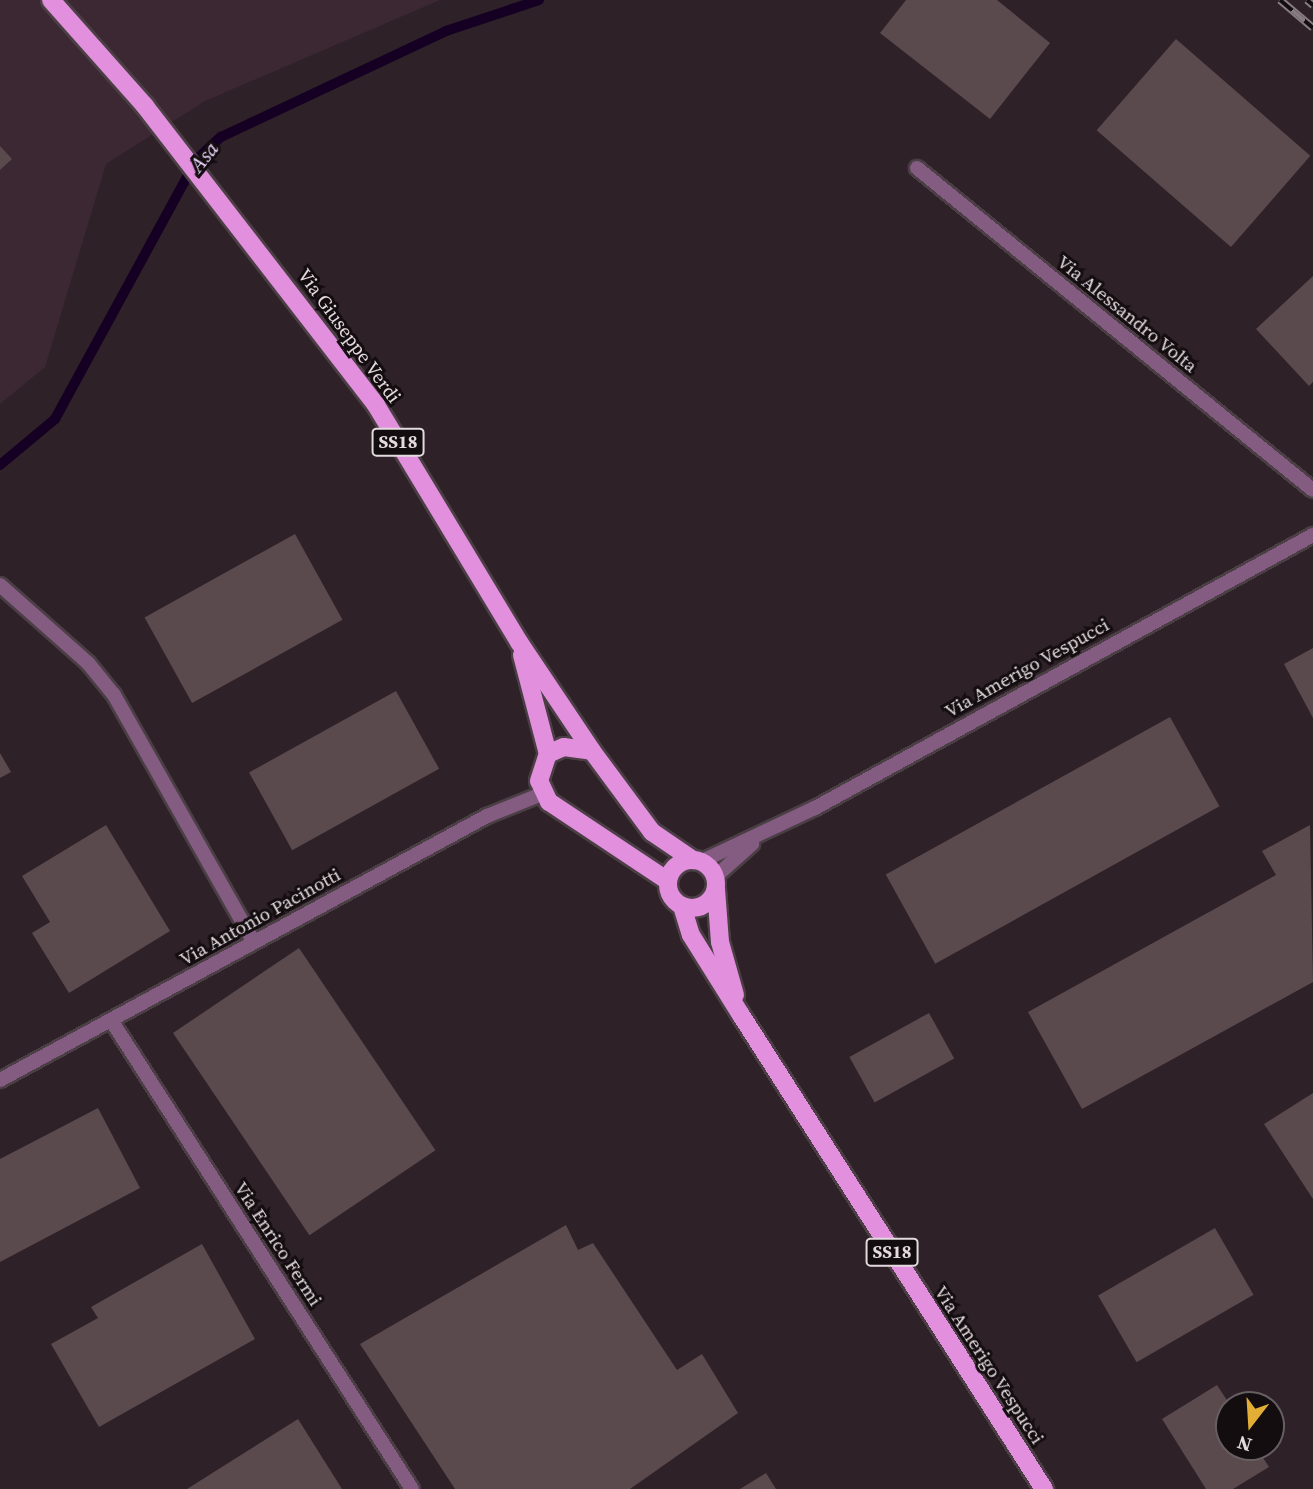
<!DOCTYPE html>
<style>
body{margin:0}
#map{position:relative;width:1313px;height:1489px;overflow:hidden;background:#2e2128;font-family:"Source Serif 4",serif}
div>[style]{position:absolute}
.built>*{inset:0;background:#3c2832}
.stream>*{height:10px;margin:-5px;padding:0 5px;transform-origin:5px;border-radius:5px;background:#150024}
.building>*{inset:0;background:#5b4a4d;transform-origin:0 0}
.roads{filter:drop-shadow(2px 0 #4b3f45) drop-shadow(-2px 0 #4b3f45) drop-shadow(0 2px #4b3f45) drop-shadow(0 -2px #4b3f45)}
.service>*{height:14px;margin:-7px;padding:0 7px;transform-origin:7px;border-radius:7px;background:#845c81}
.minor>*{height:14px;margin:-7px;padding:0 7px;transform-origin:7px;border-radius:7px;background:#845c81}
.primary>*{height:18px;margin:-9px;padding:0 9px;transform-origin:9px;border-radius:9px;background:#e290de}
.primary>.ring{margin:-9px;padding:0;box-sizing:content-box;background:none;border:18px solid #e290de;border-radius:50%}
.rail>*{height:8px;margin-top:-4px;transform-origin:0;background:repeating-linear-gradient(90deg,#130d10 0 16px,#877c81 0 32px);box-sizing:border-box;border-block:2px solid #877c81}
span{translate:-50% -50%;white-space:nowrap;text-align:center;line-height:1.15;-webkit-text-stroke:6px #130d10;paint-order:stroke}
.shield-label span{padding:2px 5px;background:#130d10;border:2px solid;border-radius:5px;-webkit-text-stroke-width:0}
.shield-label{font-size:18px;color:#e3dade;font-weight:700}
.street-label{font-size:19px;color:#e3dade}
.water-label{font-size:21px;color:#e9d5fa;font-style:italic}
.north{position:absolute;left:1215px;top:1391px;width:70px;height:70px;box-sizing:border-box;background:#130d10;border:2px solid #665f62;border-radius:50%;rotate:197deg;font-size:19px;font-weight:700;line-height:28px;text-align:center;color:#e3dade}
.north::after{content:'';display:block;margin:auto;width:24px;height:32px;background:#e3ae35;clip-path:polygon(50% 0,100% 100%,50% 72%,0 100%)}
</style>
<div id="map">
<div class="built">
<div style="clip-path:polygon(0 0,440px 0,205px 101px,106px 164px,45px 367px,0 404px)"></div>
</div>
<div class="stream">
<div style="left:0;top:465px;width:72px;rotate:-39.9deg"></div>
<div style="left:55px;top:419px;width:296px;rotate:-61.4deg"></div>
<div style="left:197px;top:159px;width:33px;rotate:-43deg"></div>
<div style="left:221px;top:137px;width:249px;rotate:-25.2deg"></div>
<div style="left:446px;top:31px;width:98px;rotate:-18.4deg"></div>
</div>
<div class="building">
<div style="clip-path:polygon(906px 0,997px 0,1050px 43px,990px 119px,880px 33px)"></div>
<div style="left:1176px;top:39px;width:178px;height:121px;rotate:41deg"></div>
<div style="clip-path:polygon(0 146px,12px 159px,0 170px)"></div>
<div style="clip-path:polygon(1313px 276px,1313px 382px,1309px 386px,1256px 329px)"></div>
<div style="left:295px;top:534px;width:98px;height:172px;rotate:61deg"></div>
<div style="clip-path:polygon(1313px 648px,1313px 718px,1284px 664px)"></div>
<div style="left:396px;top:691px;width:89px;height:168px;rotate:61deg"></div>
<div style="left:1170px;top:717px;width:102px;height:325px;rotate:61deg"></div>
<div style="clip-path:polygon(0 753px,11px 772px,0 778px)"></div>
<div style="clip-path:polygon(106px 825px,170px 931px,69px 993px,32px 933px,50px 922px,22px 876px)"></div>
<div style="clip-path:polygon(1310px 825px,1313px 982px,1082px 1109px,1028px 1012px,1276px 875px,1262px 851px)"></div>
<div style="left:299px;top:948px;width:244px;height:152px;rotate:56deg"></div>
<div style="left:929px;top:1013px;width:52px;height:91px;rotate:61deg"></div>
<div style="clip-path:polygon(1313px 1093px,1313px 1199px,1264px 1124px)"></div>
<div style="clip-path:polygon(98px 1108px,140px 1188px,0 1262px,0 1159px)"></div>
<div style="clip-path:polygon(566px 1225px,578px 1250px,593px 1243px,677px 1370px,702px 1354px,738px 1413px,630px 1489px,455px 1489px,360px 1344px)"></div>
<div style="left:1215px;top:1228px;width:77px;height:135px;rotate:60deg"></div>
<div style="clip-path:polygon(202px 1244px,255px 1339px,99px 1427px,51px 1344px,98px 1318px,91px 1307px)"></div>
<div style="clip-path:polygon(1217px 1385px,1230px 1405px,1229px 1447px,1256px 1447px,1269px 1467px,1233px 1489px,1206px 1489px,1162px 1419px)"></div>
<div style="clip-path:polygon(298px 1419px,342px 1489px,187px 1489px)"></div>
<div style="clip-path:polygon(766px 1473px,776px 1489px,740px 1489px)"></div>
</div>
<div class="roads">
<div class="service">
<div style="left:0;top:585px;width:118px;rotate:41.6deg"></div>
<div style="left:88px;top:663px;width:41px;rotate:50.9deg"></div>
<div style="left:114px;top:695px;width:284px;rotate:60.5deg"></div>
</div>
<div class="minor">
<div style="left:917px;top:168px;width:510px;rotate:39.12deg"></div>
<div style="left:700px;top:862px;width:127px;rotate:-25.2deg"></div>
<div style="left:815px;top:808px;width:568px;rotate:-28.73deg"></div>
<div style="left:715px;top:877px;width:50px;rotate:-41.7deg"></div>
<div style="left:111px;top:1020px;width:557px;rotate:57.31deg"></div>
<div style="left:0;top:1080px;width:554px;rotate:-28.46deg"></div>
<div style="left:487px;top:816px;width:59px;rotate:-21.8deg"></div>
</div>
<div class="primary">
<div style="left:51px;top:0;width:142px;rotate:48.4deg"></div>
<div style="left:145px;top:106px;width:378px;rotate:52.3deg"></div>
<div style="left:376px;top:405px;width:277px;rotate:58.9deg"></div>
<div style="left:519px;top:642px;width:131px;rotate:56.2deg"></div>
<div style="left:522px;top:655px;width:102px;rotate:75.3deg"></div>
<div class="ring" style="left:668px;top:860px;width:30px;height:30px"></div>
<div style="left:668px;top:881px;width:143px;rotate:-146.4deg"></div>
<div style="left:549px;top:802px;width:23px;rotate:-115deg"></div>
<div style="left:539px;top:781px;width:28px;rotate:-72deg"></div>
<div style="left:548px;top:754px;width:17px;rotate:-24deg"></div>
<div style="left:564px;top:747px;width:28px;rotate:8deg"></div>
<div style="left:592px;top:751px;width:101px;rotate:53.5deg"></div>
<div style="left:652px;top:832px;width:50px;rotate:34.3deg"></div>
<div style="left:716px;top:889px;width:53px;rotate:85.7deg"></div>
<div style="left:720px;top:942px;width:55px;rotate:74.2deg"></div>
<div style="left:682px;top:906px;width:30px;rotate:73deg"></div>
<div style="left:691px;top:935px;width:94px;rotate:58deg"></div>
<div style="left:741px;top:1015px;width:563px;rotate:57.41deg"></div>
</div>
</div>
<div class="rail">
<div style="left:1280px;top:0;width:43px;rotate:40.3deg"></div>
<div style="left:1307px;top:0;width:8px;rotate:40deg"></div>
</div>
<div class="shield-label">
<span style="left:398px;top:442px">SS18</span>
<span style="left:892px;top:1252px">SS18</span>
</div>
<div class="street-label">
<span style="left:1127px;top:314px;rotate:39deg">Via Alessandro Volta</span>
<span style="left:349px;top:336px;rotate:54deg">Via Giuseppe Verdi</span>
<span style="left:1027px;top:668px;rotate:-29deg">Via Amerigo Vespucci</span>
<span style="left:260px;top:917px;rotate:-29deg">Via Antonio Pacinotti</span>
<span style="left:278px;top:1244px;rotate:57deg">Via Enrico Fermi</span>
<span style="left:989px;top:1365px;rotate:57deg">Via Amerigo Vespucci</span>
</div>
<div class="water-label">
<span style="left:204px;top:157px;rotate:-51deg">Asa</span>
</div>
<div class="north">N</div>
</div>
